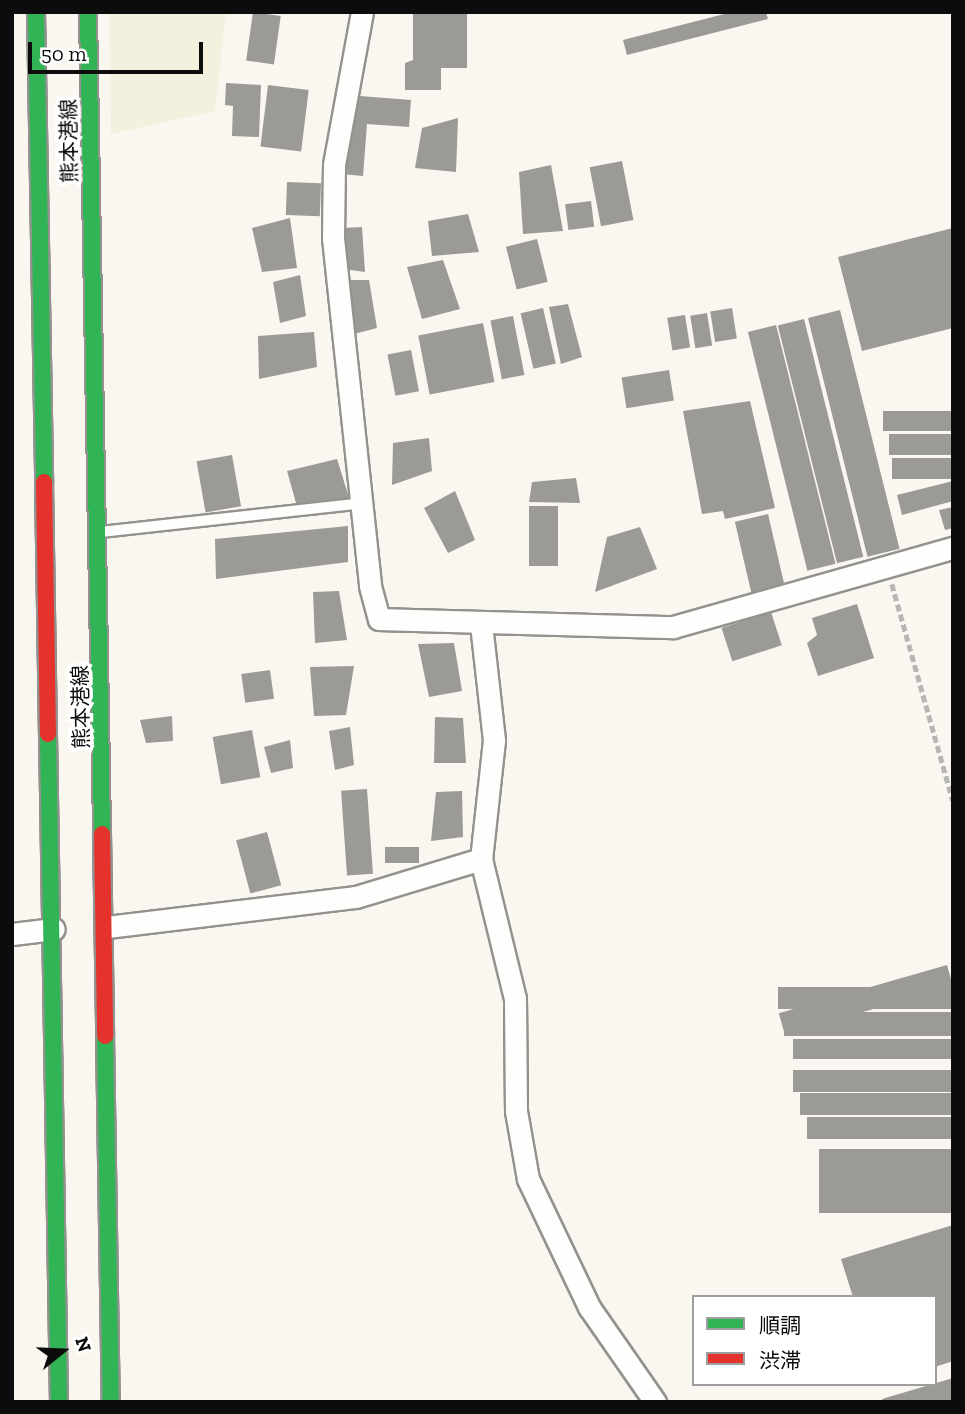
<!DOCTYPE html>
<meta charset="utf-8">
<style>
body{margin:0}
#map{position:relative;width:965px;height:1414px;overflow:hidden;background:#faf7f0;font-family:"Zilla Slab","Noto Sans JP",serif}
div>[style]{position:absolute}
.farmland>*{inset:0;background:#f4f0de}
.building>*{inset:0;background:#9c9a96;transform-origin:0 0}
.path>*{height:4.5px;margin-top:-2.25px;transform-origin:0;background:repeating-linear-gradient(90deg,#b7b6b5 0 7px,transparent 0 10.5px)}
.roads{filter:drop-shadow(2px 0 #93928f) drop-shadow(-2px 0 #93928f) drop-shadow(0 2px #93928f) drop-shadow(0 -2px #93928f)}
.lane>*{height:10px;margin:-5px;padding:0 5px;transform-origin:5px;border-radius:5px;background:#fefefd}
.street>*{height:21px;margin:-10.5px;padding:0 10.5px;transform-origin:10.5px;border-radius:10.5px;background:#fefefd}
.fast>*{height:16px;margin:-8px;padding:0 8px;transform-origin:8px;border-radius:8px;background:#30b455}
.jam>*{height:16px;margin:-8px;padding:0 8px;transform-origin:8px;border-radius:8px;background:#e5322d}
span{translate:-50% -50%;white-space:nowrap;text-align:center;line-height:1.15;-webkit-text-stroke:7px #fff;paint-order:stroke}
.street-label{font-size:21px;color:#0c0c0c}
.frame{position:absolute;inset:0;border:14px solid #0c0c0c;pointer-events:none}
.legend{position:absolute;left:692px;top:1295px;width:245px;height:91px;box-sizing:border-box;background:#fff;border:2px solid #9e9e9e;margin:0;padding:9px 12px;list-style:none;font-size:21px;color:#0c0c0c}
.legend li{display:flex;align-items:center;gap:14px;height:35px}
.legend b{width:35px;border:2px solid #9e9e9e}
.north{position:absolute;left:28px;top:1316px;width:70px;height:70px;-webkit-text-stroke:5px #fff;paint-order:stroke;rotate:72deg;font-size:19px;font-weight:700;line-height:28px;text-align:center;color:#0c0c0c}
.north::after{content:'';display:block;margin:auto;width:24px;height:32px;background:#0c0c0c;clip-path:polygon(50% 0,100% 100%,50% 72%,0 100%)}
.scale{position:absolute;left:28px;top:42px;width:175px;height:32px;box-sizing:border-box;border:4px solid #0c0c0c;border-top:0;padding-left:9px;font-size:21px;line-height:24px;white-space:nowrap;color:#0c0c0c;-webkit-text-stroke:5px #fff;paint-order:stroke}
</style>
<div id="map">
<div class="farmland">
<div style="clip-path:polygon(110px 12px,226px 12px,215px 111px,111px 134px)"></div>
</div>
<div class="building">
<div style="left:253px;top:12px;width:28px;height:49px;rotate:8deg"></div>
<div style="clip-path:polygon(732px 12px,766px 12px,768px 19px,627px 55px,623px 40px)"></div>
<div style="clip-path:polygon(413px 14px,467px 14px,467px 68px,441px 68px,441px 90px,405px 90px,405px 63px,413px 60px)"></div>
<div style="clip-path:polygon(226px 83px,261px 85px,259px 137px,232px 136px,233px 106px,225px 105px)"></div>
<div style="left:268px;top:85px;width:41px;height:62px;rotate:7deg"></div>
<div style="clip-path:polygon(347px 95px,411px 100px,409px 127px,367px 124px,363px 176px,341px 174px)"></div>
<div style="clip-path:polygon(458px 118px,456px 172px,415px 168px,422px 128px)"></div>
<div style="left:622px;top:161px;width:60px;height:33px;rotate:79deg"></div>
<div style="clip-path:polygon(551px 165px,563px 231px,523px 234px,519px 172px)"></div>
<div style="left:287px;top:182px;width:34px;height:33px;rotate:2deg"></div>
<div style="left:591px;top:201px;width:26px;height:26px;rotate:83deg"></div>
<div style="clip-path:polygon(468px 214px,479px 252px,432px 256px,428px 221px)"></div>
<div style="clip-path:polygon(290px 218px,297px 268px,262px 272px,252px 228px)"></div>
<div style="clip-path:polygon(362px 227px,365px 272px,343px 269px,342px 228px)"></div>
<div style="clip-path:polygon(953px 228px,953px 328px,862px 351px,838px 257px)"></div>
<div style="left:537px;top:239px;width:44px;height:32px;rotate:76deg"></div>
<div style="clip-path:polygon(443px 260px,460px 309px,422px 319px,407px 267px)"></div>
<div style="clip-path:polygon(300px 275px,306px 316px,280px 323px,273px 282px)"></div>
<div style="clip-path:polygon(345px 280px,369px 280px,377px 328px,350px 335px)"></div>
<div style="clip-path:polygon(568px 304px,582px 357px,561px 364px,549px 307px)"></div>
<div style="left:543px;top:308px;width:57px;height:23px;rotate:77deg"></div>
<div style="left:732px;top:308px;width:31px;height:22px;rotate:81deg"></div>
<div style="left:840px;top:310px;width:246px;height:33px;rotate:76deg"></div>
<div style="left:707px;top:313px;width:33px;height:17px;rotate:81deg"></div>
<div style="left:685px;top:315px;width:33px;height:18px;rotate:81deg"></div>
<div style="left:513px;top:316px;width:60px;height:23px;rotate:79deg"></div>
<div style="left:804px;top:319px;width:245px;height:27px;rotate:76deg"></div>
<div style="left:483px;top:323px;width:60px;height:66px;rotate:79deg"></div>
<div style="left:776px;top:325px;width:246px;height:29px;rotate:76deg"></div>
<div style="clip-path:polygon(314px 332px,317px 367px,259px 379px,258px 336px)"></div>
<div style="left:411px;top:350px;width:42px;height:24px;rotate:79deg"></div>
<div style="left:669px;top:370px;width:31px;height:48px;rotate:81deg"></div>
<div style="clip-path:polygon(750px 401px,775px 508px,725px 519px,723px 511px,702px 514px,683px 411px)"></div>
<div style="left:953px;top:411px;width:20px;height:70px;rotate:90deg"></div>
<div style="left:953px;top:434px;width:21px;height:64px;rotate:90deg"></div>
<div style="clip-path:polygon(429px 438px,432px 471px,392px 485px,393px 443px)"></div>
<div style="left:232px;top:455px;width:52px;height:36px;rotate:80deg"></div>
<div style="left:953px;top:458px;width:21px;height:61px;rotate:90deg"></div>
<div style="clip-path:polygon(337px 459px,351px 504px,296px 503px,287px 471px)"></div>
<div style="clip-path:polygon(576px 478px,580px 503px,529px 502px,532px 482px)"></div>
<div style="clip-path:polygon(953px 481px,953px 501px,902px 515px,897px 495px)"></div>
<div style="clip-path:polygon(455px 491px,475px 540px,448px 553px,424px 508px)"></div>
<div style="left:529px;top:506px;width:29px;height:60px"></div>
<div style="clip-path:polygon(953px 507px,953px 528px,945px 530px,939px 510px)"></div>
<div style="left:768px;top:514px;width:74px;height:34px;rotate:77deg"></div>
<div style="clip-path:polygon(348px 526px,348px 562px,216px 579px,215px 539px)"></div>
<div style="clip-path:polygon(640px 527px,657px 569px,595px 592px,607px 537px)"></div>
<div style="clip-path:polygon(339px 591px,347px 640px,315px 643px,313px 592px)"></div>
<div style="clip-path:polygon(857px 604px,874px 658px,818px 676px,807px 643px,817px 635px,812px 618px)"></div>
<div style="left:771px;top:612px;width:35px;height:52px;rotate:72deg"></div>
<div style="clip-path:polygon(454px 643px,462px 691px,429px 697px,418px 644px)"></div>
<div style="clip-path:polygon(354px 666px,346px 715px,314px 716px,310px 667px)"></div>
<div style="left:270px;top:670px;width:29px;height:29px;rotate:82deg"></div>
<div style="clip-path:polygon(172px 716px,173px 741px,146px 743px,140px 720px)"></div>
<div style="clip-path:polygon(435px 717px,463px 718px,466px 763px,434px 763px)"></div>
<div style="clip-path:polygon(350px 727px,354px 765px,335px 770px,329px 731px)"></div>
<div style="left:252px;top:730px;width:48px;height:40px;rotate:80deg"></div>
<div style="clip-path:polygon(290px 740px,293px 768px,271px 773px,264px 747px)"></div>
<div style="left:367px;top:789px;width:85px;height:26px;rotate:86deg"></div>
<div style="clip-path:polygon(462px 791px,463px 837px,431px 841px,436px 792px)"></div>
<div style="left:267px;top:832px;width:55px;height:32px;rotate:75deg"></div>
<div style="left:419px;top:847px;width:16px;height:34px;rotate:90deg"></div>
<div style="left:947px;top:965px;width:22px;height:175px;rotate:74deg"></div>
<div style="left:953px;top:987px;width:22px;height:175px;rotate:90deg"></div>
<div style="left:953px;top:1012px;width:24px;height:169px;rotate:90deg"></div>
<div style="left:953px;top:1039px;width:20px;height:160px;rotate:90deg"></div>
<div style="left:953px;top:1070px;width:22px;height:160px;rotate:90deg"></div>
<div style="left:953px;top:1093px;width:22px;height:153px;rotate:90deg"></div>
<div style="left:953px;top:1117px;width:22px;height:146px;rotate:90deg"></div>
<div style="left:953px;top:1149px;width:64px;height:134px;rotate:90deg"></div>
<div style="clip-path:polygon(953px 1225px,953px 1361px,935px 1367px,935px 1297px,853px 1297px,841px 1259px)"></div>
<div style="clip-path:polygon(953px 1378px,953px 1402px,883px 1402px,882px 1399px)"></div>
</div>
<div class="path">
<div style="left:892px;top:584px;width:225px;rotate:74.3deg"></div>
</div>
<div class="roads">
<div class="lane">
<div style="left:101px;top:532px;width:264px;rotate:-6.3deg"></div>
</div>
<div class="street">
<div style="left:362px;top:12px;width:156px;rotate:100.4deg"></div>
<div style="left:334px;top:165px;width:73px;rotate:90.8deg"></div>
<div style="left:333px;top:238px;width:350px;rotate:83.9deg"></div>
<div style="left:370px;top:586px;width:34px;rotate:75deg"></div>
<div style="left:379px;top:619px;width:294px;rotate:1.6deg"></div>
<div style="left:673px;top:627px;width:291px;rotate:-15.8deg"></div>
<div style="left:481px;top:624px;width:117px;rotate:83.6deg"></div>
<div style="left:494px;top:740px;width:120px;rotate:96.2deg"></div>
<div style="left:481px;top:859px;width:143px;rotate:76.3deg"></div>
<div style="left:515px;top:998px;width:113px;rotate:89.5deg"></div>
<div style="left:516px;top:1111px;width:69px;rotate:80deg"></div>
<div style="left:528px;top:1179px;width:142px;rotate:64.5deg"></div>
<div style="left:589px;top:1307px;width:116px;rotate:55.2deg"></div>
<div style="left:107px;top:927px;width:251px;rotate:-6.9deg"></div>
<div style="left:356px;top:897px;width:131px;rotate:-16.9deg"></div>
<div style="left:12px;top:934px;width:42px;rotate:-6.8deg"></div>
</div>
<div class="fast">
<div style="left:36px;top:12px;width:470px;rotate:89deg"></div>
<div style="left:88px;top:12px;width:822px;rotate:89.02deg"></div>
<div style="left:48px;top:734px;width:668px;rotate:89.06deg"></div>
<div style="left:105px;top:1036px;width:366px;rotate:89.1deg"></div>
</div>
<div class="jam">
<div style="left:44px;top:482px;width:252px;rotate:89.1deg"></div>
<div style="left:102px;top:834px;width:202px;rotate:89.1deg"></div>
</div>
</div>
<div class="street-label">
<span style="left:69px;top:141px;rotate:-91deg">熊本港線</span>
<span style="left:81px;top:707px;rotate:-91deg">熊本港線</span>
</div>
<div class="frame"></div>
<ul class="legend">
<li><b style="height:9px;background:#30b455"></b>順調</li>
<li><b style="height:9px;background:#e5322d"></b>渋滞</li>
</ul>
<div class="north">N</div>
<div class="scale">50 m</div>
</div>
